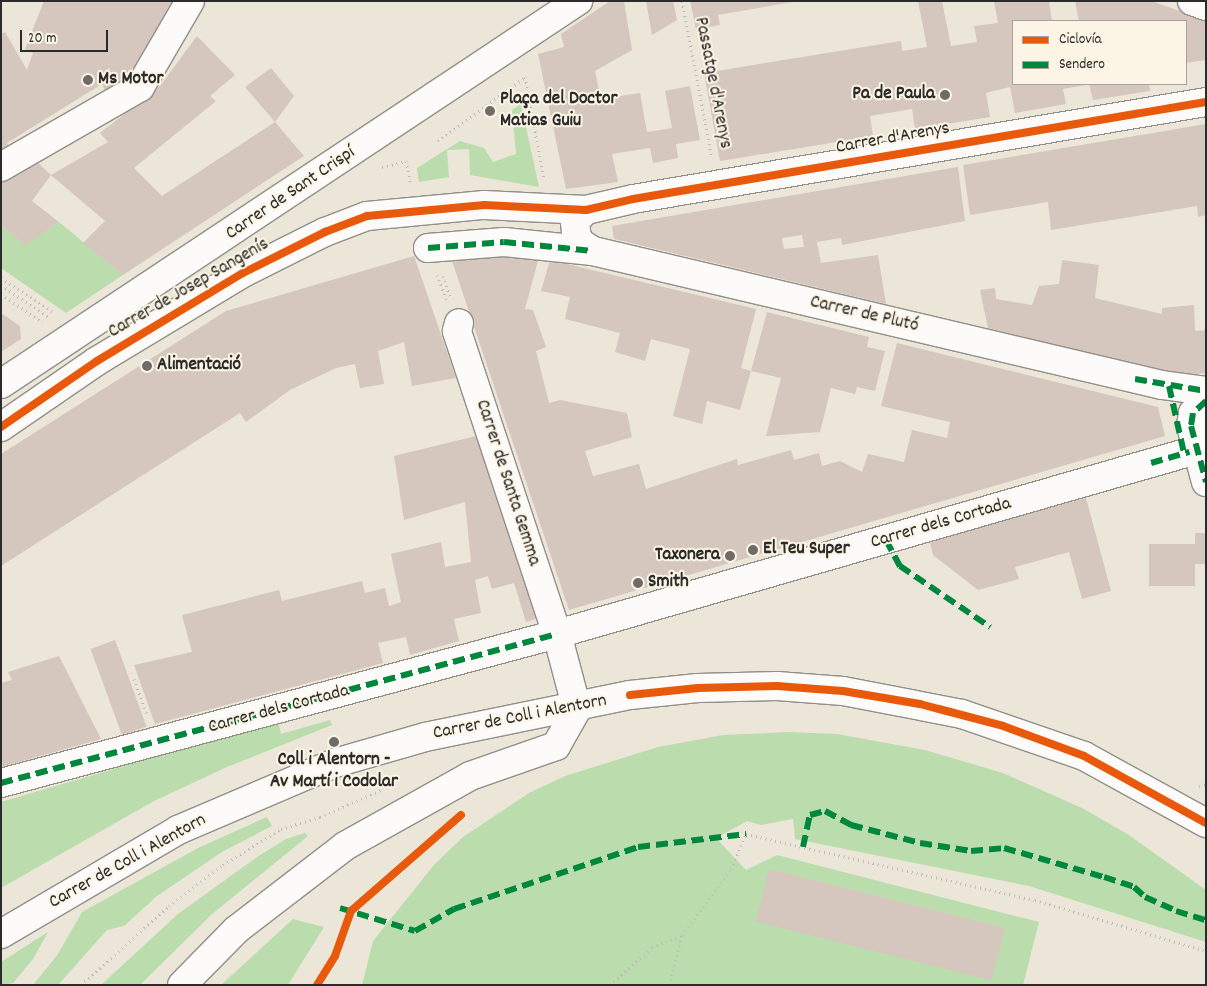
<!DOCTYPE html>
<meta charset="utf-8">
<style>
body{margin:0}
#map{position:relative;width:1207px;height:986px;overflow:hidden;background:#ebe6d8;font-family:Dekko,sans-serif}
div>[style]{position:absolute}
.green>*{inset:0;background:#bbddae}
.building>*{inset:0;background:#d5c7be;transform-origin:0 0}
.path>*{height:3px;margin-top:-1.5px;transform-origin:0;background:repeating-linear-gradient(90deg,#bdbcba 0 1px,transparent 0 5px)}
.roads{filter:drop-shadow(1px 0 #918f88) drop-shadow(-1px 0 #918f88) drop-shadow(0 1px #918f88) drop-shadow(0 -1px #918f88)}
.minor>*{height:28px;margin:-14px;padding:0 14px;transform-origin:14px;border-radius:14px;background:#fcfbf9}
.quiet>*{height:6px;margin-top:-3px;transform-origin:0;background:repeating-linear-gradient(90deg,#00873e 0 12px,transparent 0 18px)}
.cycleway>*{height:8px;margin:-4px;padding:0 4px;transform-origin:4px;border-radius:4px;background:#e8590c}
.dots>*{width:14px;height:14px;translate:-50% -50%;box-sizing:border-box;border:2px solid #fcf5e5;border-radius:50%}
span{translate:-50% -50%;white-space:nowrap;text-align:center;line-height:1.15;-webkit-text-stroke:4px #fcf5e5;paint-order:stroke}
.poi-label{font-size:19px;color:#2b2b2b;font-weight:700}
.left{translate:0 -50%;text-align:left}
.right{translate:-100% -50%;text-align:right}
.street-label{font-size:19px;color:#2b2b2b}
.frame{position:absolute;inset:0;border:2px solid #2b2b2b;pointer-events:none}
.legend{position:absolute;left:1012px;top:20px;width:175px;height:65px;box-sizing:border-box;background:#fcf5e5;border:1px solid #a8a49b;margin:0;padding:6px 9px;list-style:none;font-size:15px;color:#2b2b2b}
.legend li{display:flex;align-items:center;gap:10px;height:25px}
.legend b{width:25px;border:1px solid #a8a49b}
.scale{position:absolute;left:20px;top:30px;width:88px;height:22px;box-sizing:border-box;border:2px solid #2b2b2b;border-top:0;padding-left:6px;font-size:15px;line-height:18px;white-space:nowrap;color:#2b2b2b;-webkit-text-stroke:4px #fcf5e5;paint-order:stroke}
</style>
<div id="map">
<div class="green">
<div style="clip-path:polygon(521px 104px,539px 187px,470px 175px,469px 149px,447px 150px,449px 177px,419px 182px,417px 168px,460px 141px,484px 148px,493px 162px,516px 154px,512px 110px)"></div>
<div style="clip-path:polygon(59px 222px,123px 275px,66px 313px,1px 268px,1px 225px,25px 244px)"></div>
<div style="clip-path:polygon(330px 720px,332px 725px,227px 767px,154px 801px,1px 888px,1px 802px,278px 721px,281px 734px)"></div>
<div style="clip-path:polygon(789px 732px,837px 734px,925px 750px,1003px 773px,1084px 809px,1129px 835px,1206px 890px,1206px 942px,1029px 886px,795px 839px,793px 819px,761px 825px,747px 821px,716px 838px,746px 870px,777px 855px,1039px 922px,1023px 985px,362px 985px,373px 941px,434px 865px,463px 837px,529px 793px,565px 776px,658px 747px,723px 735px)"></div>
<div style="clip-path:polygon(267px 817px,272px 826px,222px 852px,157px 896px,124px 926px,107px 930px,58px 985px,33px 985px,58px 954px,82px 912px,198px 848px)"></div>
<div style="clip-path:polygon(305px 833px,308px 836px,211px 915px,140px 985px,101px 985px,178px 914px,257px 857px,286px 839px)"></div>
<div style="clip-path:polygon(293px 919px,324px 927px,288px 985px,221px 985px)"></div>
<div style="clip-path:polygon(48px 932px,33px 959px,13px 983px,1px 985px,1px 962px)"></div>
</div>
<div class="building">
<div style="clip-path:polygon(44px 1px,174px 1px,130px 75px,106px 93px,102px 84px,7px 143px,12px 150px,1px 156px,1px 34px,5px 32px,27px 70px,33px 53px,25px 49px)"></div>
<div style="clip-path:polygon(610px 1px,624px 1px,632px 50px,595px 71px,601px 99px,640px 93px,647px 132px,672px 128px,665px 91px,690px 86px,700px 140px,676px 144px,678px 158px,653px 163px,650px 148px,612px 154px,618px 182px,566px 189px,538px 54px,564px 47px,561px 34px)"></div>
<div style="clip-path:polygon(646px 1px,673px 1px,677px 20px,652px 35px)"></div>
<div style="clip-path:polygon(690px 1px,793px 1px,793px 2px,718px 15px,720px 25px,696px 29px)"></div>
<div style="clip-path:polygon(918px 1px,942px 1px,951px 46px,977px 42px,974px 26px,998px 23px,994px 1px,1049px 1px,1052px 21px,1013px 21px,1013px 84px,1086px 85px,1063px 89px,1066px 104px,1015px 113px,1010px 87px,986px 93px,990px 117px,915px 129px,912px 109px,870px 116px,873px 136px,720px 161px,704px 73px,901px 41px,902px 51px,927px 47px)"></div>
<div style="clip-path:polygon(1075px 1px,1151px 1px,1206px 20px,1206px 60px,1186px 63px,1186px 21px,1079px 21px)"></div>
<div style="clip-path:polygon(197px 36px,235px 75px,210px 96px,216px 101px,134px 168px,162px 196px,275px 122px,304px 156px,123px 275px,83px 243px,105px 221px,51px 175px,108px 142px,100px 133px,160px 86px)"></div>
<div style="clip-path:polygon(271px 68px,294px 96px,275px 122px,245px 87px)"></div>
<div style="clip-path:polygon(1089px 84px,1149px 84px,1150px 91px,1093px 100px)"></div>
<div style="clip-path:polygon(1206px 124px,1206px 215px,1198px 217px,1197px 206px,1051px 230px,1048px 202px,970px 215px,963px 165px)"></div>
<div style="clip-path:polygon(36px 161px,51px 175px,32px 201px,59px 222px,25px 245px,1px 225px,1px 181px)"></div>
<div style="clip-path:polygon(evenodd,958px 167px,965px 221px,842px 245px,841px 238px,817px 242px,821px 263px,878px 255px,886px 304px,614px 239px,612px 226px,958px 167px,802px 235px,804px 247px,784px 249px,782px 238px,802px 235px)"></div>
<div style="clip-path:polygon(449px 252px,539px 257px,525px 309px,533px 310px,546px 347px,536px 351px,549px 403px,560px 400px,627px 413px,632px 437px,585px 451px,593px 476px,639px 464px,646px 489px,737px 459px,738px 465px,791px 450px,794px 460px,819px 453px,822px 466px,840px 461px,862px 472px,868px 454px,904px 462px,912px 430px,947px 438px,950px 422px,881px 406px,897px 343px,1158px 407px,1165px 436px,569px 610px)"></div>
<div style="clip-path:polygon(414px 256px,456px 378px,412px 386px,404px 342px,378px 351px,384px 384px,360px 388px,355px 364px,336px 368px,290px 390px,246px 422px,240px 413px,1px 566px,1px 454px,226px 311px)"></div>
<div style="clip-path:polygon(550px 260px,756px 309px,741px 368px,751px 371px,740px 410px,707px 401px,702px 424px,673px 416px,690px 349px,651px 339px,645px 361px,615px 352px,620px 333px,565px 319px,570px 297px,541px 291px)"></div>
<div style="clip-path:polygon(1062px 260px,1099px 265px,1095px 298px,1162px 314px,1162px 308px,1194px 305px,1195px 331px,1206px 330px,1206px 373px,1180px 376px,988px 328px,980px 290px,995px 288px,996px 299px,1032px 305px,1039px 286px,1059px 284px)"></div>
<div style="clip-path:polygon(767px 312px,869px 337px,867px 347px,885px 351px,875px 391px,857px 387px,855px 394px,831px 388px,820px 432px,766px 436px,781px 378px,751px 371px)"></div>
<div style="clip-path:polygon(1px 313px,20px 326px,21px 339px,1px 352px)"></div>
<div style="clip-path:polygon(480px 435px,542px 617px,526px 622px,514px 583px,492px 589px,488px 576px,475px 580px,481px 613px,454px 619px,459px 641px,410px 655px,406px 637px,378px 643px,383px 663px,155px 724px,134px 665px,192px 652px,182px 615px,279px 590px,282px 601px,362px 581px,365px 593px,385px 588px,389px 606px,401px 602px,391px 554px,441px 542px,445px 567px,471px 562px,465px 502px,404px 520px,394px 456px)"></div>
<div style="clip-path:polygon(1086px 498px,1111px 591px,1082px 599px,1069px 552px,1015px 567px,1019px 579px,978px 590px,933px 555px,930px 543px,962px 531px)"></div>
<div style="clip-path:polygon(1195px 533px,1206px 533px,1206px 564px,1195px 564px,1195px 586px,1149px 586px,1149px 544px,1195px 544px)"></div>
<div style="left:115px;top:640px;width:92px;height:26px;rotate:70deg"></div>
<div style="clip-path:polygon(59px 656px,101px 739px,1px 767px,1px 683px,12px 680px,8px 672px)"></div>
<div style="left:769px;top:869px;width:243px;height:54px;rotate:14deg"></div>
</div>
<div class="path">
<div style="left:682px;top:1px;width:160px;rotate:79.2deg"></div>
<div style="left:438px;top:141px;width:108px;rotate:-36.3deg"></div>
<div style="left:525px;top:77px;width:105px;rotate:79.5deg"></div>
<div style="left:382px;top:167px;width:25px;rotate:-14deg"></div>
<div style="left:406px;top:161px;width:24px;rotate:78deg"></div>
<div style="left:437px;top:275px;width:26px;rotate:69deg"></div>
<div style="left:443px;top:276px;width:21px;rotate:71deg"></div>
<div style="left:1px;top:278px;width:64px;rotate:32.9deg"></div>
<div style="left:1px;top:285px;width:57px;rotate:34.2deg"></div>
<div style="left:1px;top:294px;width:50px;rotate:34.3deg"></div>
<div style="left:134px;top:679px;width:37px;rotate:70deg"></div>
<div style="left:1199px;top:786px;width:7px;rotate:-16deg"></div>
<div style="left:81px;top:985px;width:118px;rotate:-41.9deg"></div>
<div style="left:169px;top:906px;width:68px;rotate:-37.2deg"></div>
<div style="left:223px;top:865px;width:68px;rotate:-31.8deg"></div>
<div style="left:281px;top:829px;width:41px;rotate:-17.1deg"></div>
<div style="left:320px;top:817px;width:67px;rotate:-23.9deg"></div>
<div style="left:610px;top:985px;width:57px;rotate:-42.1deg"></div>
<div style="left:652px;top:947px;width:31px;rotate:-21deg"></div>
<div style="left:669px;top:985px;width:52px;rotate:-75.4deg"></div>
<div style="left:682px;top:935px;width:82px;rotate:-53.4deg"></div>
<div style="left:731px;top:869px;width:38px;rotate:-67deg"></div>
<div style="left:746px;top:834px;width:296px;rotate:12.9deg"></div>
<div style="left:1035px;top:900px;width:178px;rotate:16.6deg"></div>
</div>
<div class="roads">
<div class="minor">
<div style="left:1192px;top:1px;width:15px;rotate:20deg"></div>
<div style="left:1px;top:167px;width:160px;rotate:-29.9deg"></div>
<div style="left:140px;top:87px;width:99px;rotate:-59.8deg"></div>
<div style="left:586px;top:210px;width:16px;rotate:135deg"></div>
<div style="left:575px;top:221px;width:11px;rotate:85deg"></div>
<div style="left:576px;top:232px;width:10px;rotate:73deg"></div>
<div style="left:579px;top:242px;width:17px;rotate:33deg"></div>
<div style="left:593px;top:251px;width:585px;rotate:13.25deg"></div>
<div style="left:1162px;top:385px;width:44px;rotate:7.8deg"></div>
<div style="left:428px;top:248px;width:76px;rotate:-4.5deg"></div>
<div style="left:504px;top:242px;width:89px;rotate:5.8deg"></div>
<div style="left:1px;top:384px;width:693px;rotate:-33.58deg"></div>
<div style="left:1206px;top:401px;width:18px;rotate:137deg"></div>
<div style="left:1193px;top:413px;width:13px;rotate:99deg"></div>
<div style="left:1191px;top:426px;width:58px;rotate:75deg"></div>
<div style="left:1px;top:427px;width:116px;rotate:-34.5deg"></div>
<div style="left:97px;top:361px;width:170px;rotate:-31.1deg"></div>
<div style="left:243px;top:273px;width:92px;rotate:-26.6deg"></div>
<div style="left:325px;top:232px;width:45px;rotate:-20.9deg"></div>
<div style="left:367px;top:216px;width:118px;rotate:-5.4deg"></div>
<div style="left:484px;top:205px;width:102px;rotate:2.8deg"></div>
<div style="left:586px;top:210px;width:48px;rotate:-13.2deg"></div>
<div style="left:633px;top:199px;width:581px;rotate:-9.61deg"></div>
<div style="left:577px;top:709px;width:78px;rotate:-104.9deg"></div>
<div style="left:557px;top:634px;width:665px;rotate:-16.06deg"></div>
<div style="left:1px;top:783px;width:576px;rotate:-15deg"></div>
<div style="left:557px;top:634px;width:319px;rotate:-108.3deg"></div>
<div style="left:457px;top:331px;width:8px;rotate:-76deg"></div>
<div style="left:1px;top:934px;width:205px;rotate:-30.4deg"></div>
<div style="left:178px;top:830px;width:171px;rotate:-23.1deg"></div>
<div style="left:335px;top:763px;width:94px;rotate:-16.1deg"></div>
<div style="left:425px;top:737px;width:209px;rotate:-11.6deg"></div>
<div style="left:630px;top:695px;width:68px;rotate:-5.9deg"></div>
<div style="left:698px;top:688px;width:79px;rotate:-1.5deg"></div>
<div style="left:777px;top:686px;width:66px;rotate:4.3deg"></div>
<div style="left:843px;top:691px;width:121px;rotate:10.9deg"></div>
<div style="left:962px;top:714px;width:129px;rotate:19deg"></div>
<div style="left:1084px;top:756px;width:139px;rotate:28.8deg"></div>
<div style="left:182px;top:985px;width:77px;rotate:-45.5deg"></div>
<div style="left:236px;top:930px;width:138px;rotate:-37.6deg"></div>
<div style="left:345px;top:846px;width:143px;rotate:-29.2deg"></div>
<div style="left:470px;top:776px;width:91px;rotate:-19.2deg"></div>
<div style="left:556px;top:746px;width:43px;rotate:-60.4deg"></div>
</div>
</div>
<div class="quiet">
<div style="left:428px;top:248px;width:76px;rotate:-4.5deg"></div>
<div style="left:504px;top:242px;width:89px;rotate:5.8deg"></div>
<div style="left:1135px;top:379px;width:72px;rotate:9.6deg"></div>
<div style="left:1169px;top:386px;width:69px;rotate:77.4deg"></div>
<div style="left:1206px;top:401px;width:18px;rotate:137deg"></div>
<div style="left:1193px;top:413px;width:13px;rotate:99deg"></div>
<div style="left:1191px;top:426px;width:58px;rotate:75deg"></div>
<div style="left:1151px;top:463px;width:40px;rotate:-16deg"></div>
<div style="left:886px;top:540px;width:30px;rotate:62deg"></div>
<div style="left:900px;top:566px;width:109px;rotate:34.1deg"></div>
<div style="left:1px;top:783px;width:576px;rotate:-15deg"></div>
<div style="left:803px;top:847px;width:33px;rotate:-78deg"></div>
<div style="left:810px;top:815px;width:16px;rotate:-15deg"></div>
<div style="left:825px;top:811px;width:30px;rotate:28deg"></div>
<div style="left:851px;top:825px;width:71px;rotate:14.6deg"></div>
<div style="left:920px;top:843px;width:52px;rotate:8.9deg"></div>
<div style="left:971px;top:851px;width:33px;rotate:-5deg"></div>
<div style="left:1004px;top:848px;width:104px;rotate:16.2deg"></div>
<div style="left:1104px;top:877px;width:32px;rotate:18deg"></div>
<div style="left:1134px;top:887px;width:15px;rotate:42deg"></div>
<div style="left:1145px;top:897px;width:34px;rotate:24deg"></div>
<div style="left:1176px;top:911px;width:31px;rotate:17deg"></div>
<div style="left:340px;top:908px;width:78px;rotate:17deg"></div>
<div style="left:415px;top:931px;width:45px;rotate:-29.4deg"></div>
<div style="left:454px;top:909px;width:194px;rotate:-18.6deg"></div>
<div style="left:638px;top:847px;width:109px;rotate:-6.9deg"></div>
</div>
<div class="cycleway">
<div style="left:1px;top:427px;width:116px;rotate:-34.5deg"></div>
<div style="left:97px;top:361px;width:170px;rotate:-31.1deg"></div>
<div style="left:243px;top:273px;width:92px;rotate:-26.6deg"></div>
<div style="left:325px;top:232px;width:45px;rotate:-20.9deg"></div>
<div style="left:367px;top:216px;width:118px;rotate:-5.4deg"></div>
<div style="left:484px;top:205px;width:102px;rotate:2.8deg"></div>
<div style="left:586px;top:210px;width:48px;rotate:-13.2deg"></div>
<div style="left:633px;top:199px;width:581px;rotate:-9.61deg"></div>
<div style="left:630px;top:695px;width:68px;rotate:-5.9deg"></div>
<div style="left:698px;top:688px;width:79px;rotate:-1.5deg"></div>
<div style="left:777px;top:686px;width:66px;rotate:4.3deg"></div>
<div style="left:843px;top:691px;width:78px;rotate:9.6deg"></div>
<div style="left:920px;top:704px;width:86px;rotate:14.8deg"></div>
<div style="left:1003px;top:726px;width:86px;rotate:20.3deg"></div>
<div style="left:1084px;top:756px;width:139px;rotate:28.8deg"></div>
<div style="left:317px;top:985px;width:34px;rotate:-58deg"></div>
<div style="left:335px;top:956px;width:48px;rotate:-70.4deg"></div>
<div style="left:351px;top:911px;width:146px;rotate:-41.1deg"></div>
</div>
<div class="dots">
<div style="left:88px;top:80px;background:#6e6c68"></div>
<div style="left:945px;top:95px;background:#6e6c68"></div>
<div style="left:490px;top:111px;background:#6e6c68"></div>
<div style="left:147px;top:366px;background:#6e6c68"></div>
<div style="left:753px;top:550px;background:#6e6c68"></div>
<div style="left:730px;top:556px;background:#6e6c68"></div>
<div style="left:638px;top:583px;background:#6e6c68"></div>
<div style="left:334px;top:742px;background:#6e6c68"></div>
</div>
<div class="poi-label">
<span class="left" style="left:98px;top:80px">Ms Motor</span>
<span class="right" style="left:935px;top:95px">Pa de Paula</span>
<span class="left" style="left:500px;top:111px">Plaça del Doctor<br>Matias Guiu</span>
<span class="left" style="left:157px;top:366px">Alimentació</span>
<span class="left" style="left:763px;top:550px">El Teu Super</span>
<span class="right" style="left:720px;top:556px">Taxonera</span>
<span class="left" style="left:648px;top:583px">Smith</span>
<span style="left:334px;top:772px">Coll i Alentorn -<br>Av Martí i Codolar</span>
</div>
<div class="street-label">
<span style="left:712px;top:83px;rotate:79deg">Passatge d'Arenys</span>
<span style="left:893px;top:139px;rotate:-10deg">Carrer d'Arenys</span>
<span style="left:291px;top:194px;rotate:-34deg">Carrer de Sant Crispí</span>
<span style="left:189px;top:289px;rotate:-30deg">Carrer de Josep Sangenís</span>
<span style="left:864px;top:315px;rotate:13deg">Carrer de Plutó</span>
<span style="left:507px;top:483px;rotate:72deg">Carrer de Santa Gemma</span>
<span style="left:941px;top:524px;rotate:-16deg">Carrer dels Cortada</span>
<span style="left:279px;top:710px;rotate:-15deg">Carrer dels Cortada</span>
<span style="left:520px;top:718px;rotate:-11deg">Carrer de Coll i Alentorn</span>
<span style="left:128px;top:862px;rotate:-29deg">Carrer de Coll i Alentorn</span>
</div>
<div class="frame"></div>
<ul class="legend">
<li><b style="height:6px;background:#e8590c"></b>Ciclovía</li>
<li><b style="height:6px;background:#00873e"></b>Sendero</li>
</ul>
<div class="scale">20 m</div>
</div>
